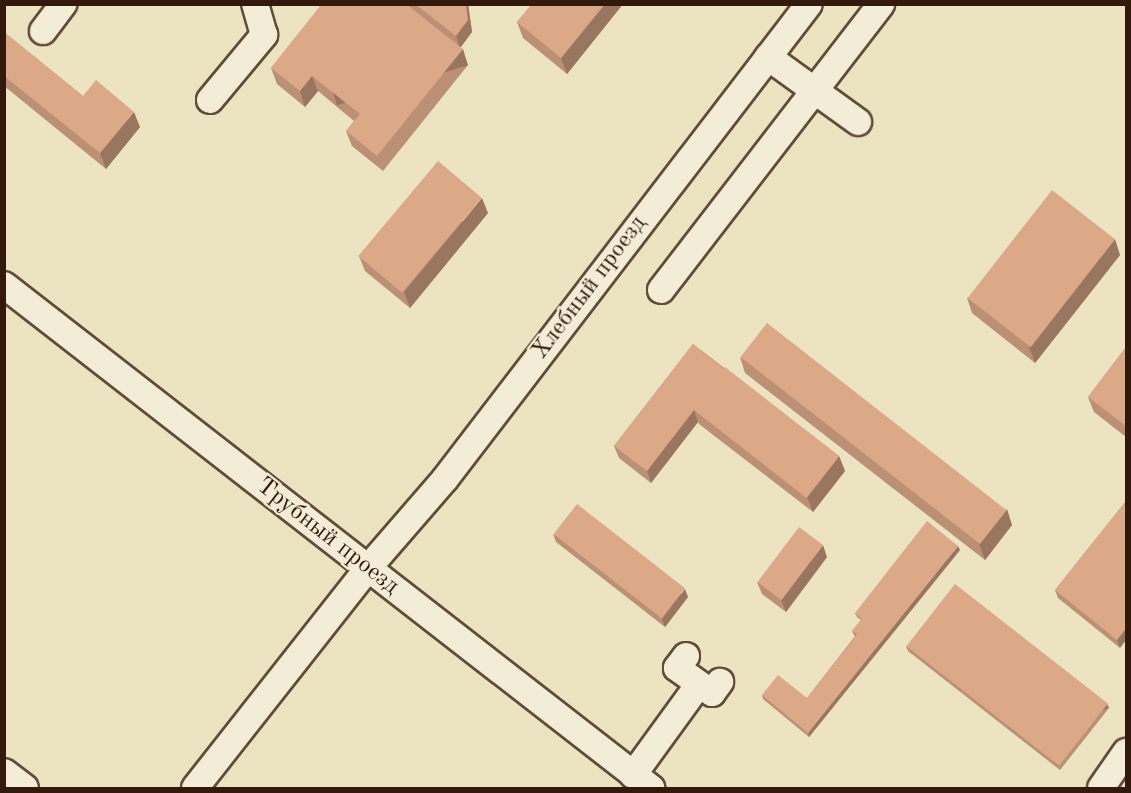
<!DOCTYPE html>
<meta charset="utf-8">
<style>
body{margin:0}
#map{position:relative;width:1131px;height:793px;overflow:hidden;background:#ece3c1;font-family:"Old Standard TT",serif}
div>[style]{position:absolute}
.roads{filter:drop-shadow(2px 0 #604c38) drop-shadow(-2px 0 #604c38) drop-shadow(0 2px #604c38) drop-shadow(0 -2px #604c38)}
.minor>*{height:26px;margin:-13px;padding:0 13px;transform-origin:13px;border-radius:13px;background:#f3edd7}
.wall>*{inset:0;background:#bc9075}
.shaded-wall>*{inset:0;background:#99765f;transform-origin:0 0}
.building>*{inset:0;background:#dba888;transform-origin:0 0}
span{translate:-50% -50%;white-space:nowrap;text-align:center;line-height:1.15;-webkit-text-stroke:4.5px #f3edd7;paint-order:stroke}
.street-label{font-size:24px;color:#32190b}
.frame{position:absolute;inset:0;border:6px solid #32190b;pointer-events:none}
</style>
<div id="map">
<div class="roads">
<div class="minor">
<div style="left:43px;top:31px;width:34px;rotate:-53deg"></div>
<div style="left:768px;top:57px;width:111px;rotate:35.8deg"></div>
<div style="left:210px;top:100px;width:85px;rotate:-50.3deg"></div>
<div style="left:264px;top:35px;width:32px;rotate:-106deg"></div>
<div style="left:4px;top:285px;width:820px;rotate:37.86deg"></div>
<div style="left:661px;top:290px;width:361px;rotate:-52.4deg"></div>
<div style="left:686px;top:656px;width:15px;rotate:127deg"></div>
<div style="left:677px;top:668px;width:43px;rotate:35.5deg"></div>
<div style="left:712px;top:693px;width:14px;rotate:-54deg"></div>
<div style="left:4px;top:772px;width:26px;rotate:37deg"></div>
<div style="left:633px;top:775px;width:112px;rotate:-54deg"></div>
<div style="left:195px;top:788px;width:280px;rotate:-51.8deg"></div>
<div style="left:368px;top:568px;width:118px;rotate:-49.1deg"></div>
<div style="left:445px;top:479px;width:598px;rotate:-52.54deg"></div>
<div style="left:1101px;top:788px;width:44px;rotate:-55.2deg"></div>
</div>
</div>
<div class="wall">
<div style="clip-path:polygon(322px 4px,468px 4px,472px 32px,460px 48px,468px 65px,383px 171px,352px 146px,346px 131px,354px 121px,318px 91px,305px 107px,277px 84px,271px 68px)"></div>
<div style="clip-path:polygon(532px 4px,623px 4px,567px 74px,523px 38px,517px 22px)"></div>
<div style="clip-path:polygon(4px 32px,83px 96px,140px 127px,106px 169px,4px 86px)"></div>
<div style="clip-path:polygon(488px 213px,410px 308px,365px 271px,359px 256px)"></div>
<div style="clip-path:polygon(1120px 255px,1035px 363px,972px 313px,967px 298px)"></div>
<div style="clip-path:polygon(693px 344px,839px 456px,845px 471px,813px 512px,699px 424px,698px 422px,651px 483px,619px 458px,614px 446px)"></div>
<div style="clip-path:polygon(1126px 347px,1126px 437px,1094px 412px,1088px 397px)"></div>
<div style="clip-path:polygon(740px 357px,1012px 525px,985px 560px,745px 373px)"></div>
<div style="clip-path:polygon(1126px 501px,1120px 648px,1058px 598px,1055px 590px)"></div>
<div style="clip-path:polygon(553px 534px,688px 597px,665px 627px,556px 542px)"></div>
<div style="clip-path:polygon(960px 550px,809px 737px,763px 699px,762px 695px,807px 698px,855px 636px,854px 635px,852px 631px,861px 620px,857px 617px,855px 613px)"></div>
<div style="clip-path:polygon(827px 557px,786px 612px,762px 594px,757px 582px)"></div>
<div style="clip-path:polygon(906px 646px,1107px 704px,1109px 708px,1060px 770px,908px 651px)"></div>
</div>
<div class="shaded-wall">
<div style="clip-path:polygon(466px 4px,468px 4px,472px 32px,460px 48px,456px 36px)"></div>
<div style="clip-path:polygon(605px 4px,623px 4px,567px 74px,561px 58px)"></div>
<div style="left:463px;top:49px;width:17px;height:137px;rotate:73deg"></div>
<div style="clip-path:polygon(312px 76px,318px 91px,305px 107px,300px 91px)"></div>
<div style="clip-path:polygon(134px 112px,140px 127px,106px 169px,100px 153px)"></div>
<div style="clip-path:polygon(482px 198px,488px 213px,410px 308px,404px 292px)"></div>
<div style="clip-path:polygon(1115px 239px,1120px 255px,1035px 363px,1029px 347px)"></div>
<div style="clip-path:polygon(694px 410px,698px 422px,651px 483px,647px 471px)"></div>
<div style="clip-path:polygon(839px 456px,845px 471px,813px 512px,807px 497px)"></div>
<div style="clip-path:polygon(1007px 509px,1012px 525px,985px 560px,979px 544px)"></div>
<div style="clip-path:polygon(823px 545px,827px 557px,786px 612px,781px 600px)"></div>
<div style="clip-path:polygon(958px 546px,960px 550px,809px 737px,808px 733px)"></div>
<div style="clip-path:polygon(685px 589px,688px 597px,665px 627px,662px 619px)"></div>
<div style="clip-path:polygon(1126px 628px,1126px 640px,1120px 648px,1117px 640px)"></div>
<div style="left:1107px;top:704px;width:4px;height:79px;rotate:63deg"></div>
</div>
<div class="building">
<div style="clip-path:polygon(322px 4px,406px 4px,463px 49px,377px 156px,346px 131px,360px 114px,312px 76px,300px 91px,271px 68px)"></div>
<div style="clip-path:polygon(415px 4px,466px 4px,468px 20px,456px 36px)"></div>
<div style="clip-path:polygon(532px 4px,605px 4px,561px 58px,517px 22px)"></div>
<div style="clip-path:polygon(4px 32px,83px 96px,96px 80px,134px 112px,100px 153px,4px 76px)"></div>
<div style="left:438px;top:161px;width:57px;height:124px;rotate:40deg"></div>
<div style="left:1052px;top:190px;width:80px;height:137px;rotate:38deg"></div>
<div style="left:767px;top:323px;width:304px;height:43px;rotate:38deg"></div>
<div style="clip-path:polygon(693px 344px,724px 369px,693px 409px,694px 410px,647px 471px,614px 446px)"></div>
<div style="clip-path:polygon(1126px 347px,1126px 426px,1088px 397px)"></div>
<div style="left:725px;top:367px;width:145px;height:53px;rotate:38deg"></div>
<div style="clip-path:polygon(1126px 501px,1126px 628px,1117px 640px,1055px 590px)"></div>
<div style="left:577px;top:504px;width:137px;height:38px;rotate:38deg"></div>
<div style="clip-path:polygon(927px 521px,958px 546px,808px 733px,762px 695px,778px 675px,807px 698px,857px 634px,852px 631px,862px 619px,855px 613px)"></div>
<div style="left:799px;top:527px;width:30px;height:69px;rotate:37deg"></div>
<div style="left:955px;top:584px;width:194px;height:79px;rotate:38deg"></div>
</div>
<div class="street-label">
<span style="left:590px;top:288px;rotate:-53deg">Хлебный проезд</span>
<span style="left:327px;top:537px;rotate:38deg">Трубный проезд</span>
</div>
<div class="frame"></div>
</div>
